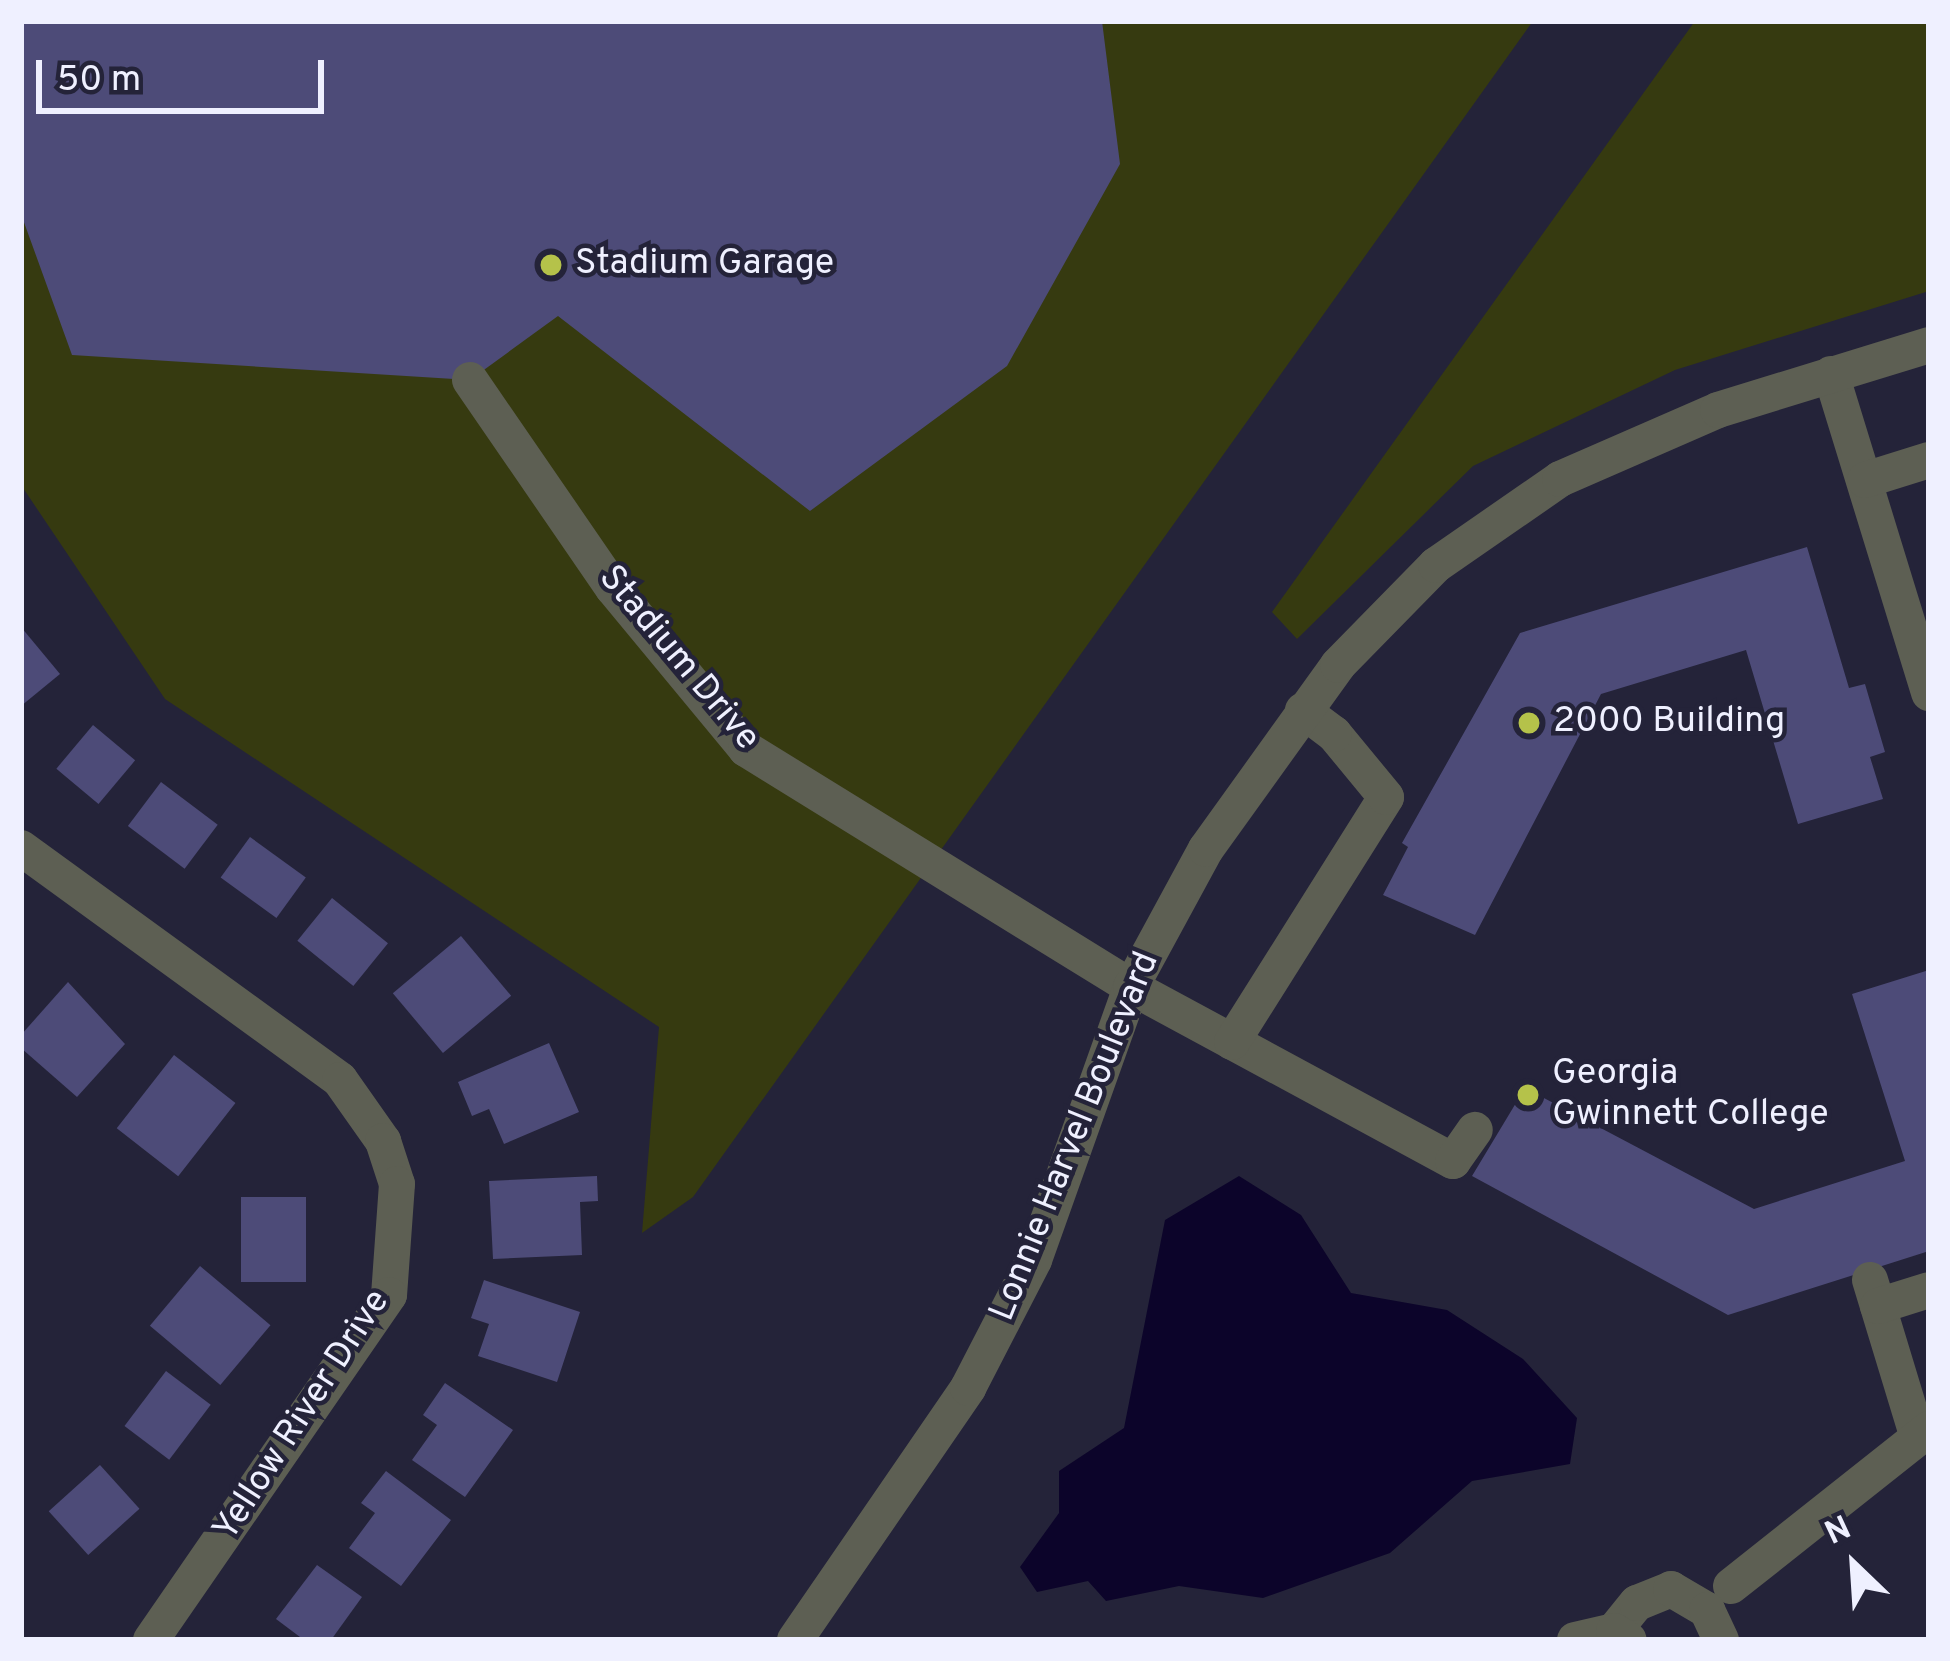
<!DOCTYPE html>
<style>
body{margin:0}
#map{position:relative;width:1950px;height:1661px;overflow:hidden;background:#242339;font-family:Overpass,sans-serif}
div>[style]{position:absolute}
.green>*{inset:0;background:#363a10}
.water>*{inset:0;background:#0c042a}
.building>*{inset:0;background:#4d4b78;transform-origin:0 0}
.minor>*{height:36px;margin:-18px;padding:0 18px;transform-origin:18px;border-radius:18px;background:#5d5f53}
.dots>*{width:33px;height:33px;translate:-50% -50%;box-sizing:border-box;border:6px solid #242339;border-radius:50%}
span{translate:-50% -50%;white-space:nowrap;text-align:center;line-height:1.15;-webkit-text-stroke:9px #242339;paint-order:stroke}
.poi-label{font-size:36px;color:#eff0ff}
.left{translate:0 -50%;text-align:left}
.street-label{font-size:36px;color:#eff0ff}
.frame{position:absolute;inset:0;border:24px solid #eff0ff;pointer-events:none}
.north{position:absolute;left:1794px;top:1505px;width:120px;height:120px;-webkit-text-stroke:9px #242339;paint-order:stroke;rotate:335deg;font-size:33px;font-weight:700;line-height:48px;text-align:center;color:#eff0ff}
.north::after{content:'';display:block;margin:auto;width:42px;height:54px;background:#eff0ff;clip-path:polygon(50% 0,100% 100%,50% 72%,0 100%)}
.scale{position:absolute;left:36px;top:60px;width:288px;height:54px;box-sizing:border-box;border:6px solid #eff0ff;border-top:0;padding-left:15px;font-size:36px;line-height:42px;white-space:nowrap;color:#eff0ff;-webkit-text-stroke:9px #242339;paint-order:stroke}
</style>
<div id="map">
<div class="green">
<div style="clip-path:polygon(21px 21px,1533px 21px,693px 1197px,642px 1233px,659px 1027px,165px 699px,21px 485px)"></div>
<div style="clip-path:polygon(1695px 21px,1929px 21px,1929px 291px,1675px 370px,1473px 466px,1297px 639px,1272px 612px)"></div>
</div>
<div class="water">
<div style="clip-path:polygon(1239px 1176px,1301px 1215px,1351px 1293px,1447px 1310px,1523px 1359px,1577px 1418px,1570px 1464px,1472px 1481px,1390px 1553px,1263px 1598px,1179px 1586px,1106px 1601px,1088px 1581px,1037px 1592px,1020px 1567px,1059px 1513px,1059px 1471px,1124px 1428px,1165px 1220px)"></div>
</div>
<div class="building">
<div style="clip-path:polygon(21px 21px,1102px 21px,1120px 164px,1007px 366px,810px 511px,558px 316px,470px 380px,72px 355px,21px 214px)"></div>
<div style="clip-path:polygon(1807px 547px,1849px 688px,1865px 684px,1885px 752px,1870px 757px,1883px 799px,1798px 824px,1746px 650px,1601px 694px,1475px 935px,1383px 895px,1408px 847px,1402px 843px,1520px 633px)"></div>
<div style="clip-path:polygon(21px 627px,60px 674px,21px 706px)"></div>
<div style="left:93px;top:725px;width:55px;height:57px;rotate:40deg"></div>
<div style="left:161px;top:782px;width:71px;height:55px;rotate:37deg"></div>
<div style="left:250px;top:837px;width:69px;height:50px;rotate:36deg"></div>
<div style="left:332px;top:898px;width:72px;height:55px;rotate:39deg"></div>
<div style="left:461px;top:936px;width:78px;height:89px;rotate:50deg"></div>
<div style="clip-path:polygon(1929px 970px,1929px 1251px,1728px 1315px,1472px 1176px,1525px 1088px,1754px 1209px,1905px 1161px,1852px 994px)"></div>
<div style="clip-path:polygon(68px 982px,125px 1044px,77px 1097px,21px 1048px,21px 1035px)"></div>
<div style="clip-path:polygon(549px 1043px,579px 1112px,504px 1144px,489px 1109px,472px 1116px,458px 1082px)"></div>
<div style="left:174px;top:1055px;width:78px;height:93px;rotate:38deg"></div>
<div style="clip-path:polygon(597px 1176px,598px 1201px,580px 1202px,582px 1255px,493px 1259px,489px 1181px)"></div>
<div style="left:241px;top:1197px;width:65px;height:85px"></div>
<div style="left:200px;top:1266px;width:92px;height:78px;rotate:40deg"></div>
<div style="clip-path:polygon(484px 1280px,580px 1312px,557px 1382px,478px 1356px,489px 1324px,471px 1318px)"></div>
<div style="left:166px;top:1371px;width:56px;height:69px;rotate:37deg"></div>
<div style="clip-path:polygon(445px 1383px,513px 1430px,465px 1497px,412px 1460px,437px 1425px,423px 1415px)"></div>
<div style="left:100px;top:1465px;width:59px;height:69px;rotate:48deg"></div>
<div style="clip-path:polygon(386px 1471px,451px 1520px,401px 1586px,349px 1548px,375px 1513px,361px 1503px)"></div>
<div style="clip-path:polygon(317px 1565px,362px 1597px,331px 1640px,304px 1640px,276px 1619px)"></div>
</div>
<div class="minor">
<div style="left:1831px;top:374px;width:334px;rotate:72.9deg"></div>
<div style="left:470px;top:380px;width:252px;rotate:55.5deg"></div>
<div style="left:613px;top:588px;width:209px;rotate:50.4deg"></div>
<div style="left:746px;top:749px;width:453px;rotate:31.7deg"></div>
<div style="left:1131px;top:987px;width:366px;rotate:28.4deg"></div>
<div style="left:1453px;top:1161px;width:38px;rotate:-55deg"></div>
<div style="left:1865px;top:480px;width:67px;rotate:-17.4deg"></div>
<div style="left:21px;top:848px;width:394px;rotate:36deg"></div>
<div style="left:340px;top:1080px;width:75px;rotate:54.8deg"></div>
<div style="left:383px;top:1141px;width:45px;rotate:72deg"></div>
<div style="left:397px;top:1184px;width:111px;rotate:94.1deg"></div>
<div style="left:389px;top:1295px;width:419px;rotate:124.6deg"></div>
<div style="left:1232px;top:1042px;width:289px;rotate:-57.8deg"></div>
<div style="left:1386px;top:797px;width:82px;rotate:-129.5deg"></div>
<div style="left:1334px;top:734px;width:39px;rotate:-143deg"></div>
<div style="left:1870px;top:1280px;width:165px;rotate:73.1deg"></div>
<div style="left:1878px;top:1306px;width:53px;rotate:-17.4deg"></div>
<div style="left:1731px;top:1586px;width:253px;rotate:-38.4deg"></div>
<div style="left:1614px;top:1631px;width:36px;rotate:-51deg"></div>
<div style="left:1637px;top:1603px;width:37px;rotate:-22deg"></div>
<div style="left:1671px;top:1589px;width:42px;rotate:30.3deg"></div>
<div style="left:1707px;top:1610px;width:33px;rotate:65deg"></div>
<div style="left:795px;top:1640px;width:306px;rotate:-55.5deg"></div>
<div style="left:968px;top:1388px;width:144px;rotate:-62.7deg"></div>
<div style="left:1034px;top:1260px;width:290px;rotate:-70.4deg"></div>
<div style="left:1131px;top:987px;width:157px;rotate:-61.5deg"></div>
<div style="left:1206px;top:849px;width:226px;rotate:-54.3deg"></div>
<div style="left:1338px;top:665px;width:140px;rotate:-45.6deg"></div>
<div style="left:1436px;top:565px;width:151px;rotate:-34.7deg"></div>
<div style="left:1560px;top:479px;width:172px;rotate:-23.6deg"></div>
<div style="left:1718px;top:410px;width:221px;rotate:-17.1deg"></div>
<div style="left:1575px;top:1640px;width:40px;rotate:-13deg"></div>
<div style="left:1614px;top:1631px;width:17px;rotate:31deg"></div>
</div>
<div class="dots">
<div style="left:551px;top:265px;background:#b5c24a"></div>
<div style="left:1529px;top:723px;background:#b5c24a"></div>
<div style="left:1528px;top:1095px;background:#b5c24a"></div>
</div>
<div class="poi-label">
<span class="left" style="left:575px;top:265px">Stadium Garage</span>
<span class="left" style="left:1553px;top:723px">2000 Building</span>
<span class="left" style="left:1552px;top:1095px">Georgia<br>Gwinnett College</span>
</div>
<div class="street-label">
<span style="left:678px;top:659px;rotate:50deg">Stadium Drive</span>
<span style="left:1076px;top:1137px;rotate:-68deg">Lonnie Harvel Boulevard</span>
<span style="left:303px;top:1416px;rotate:-57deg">Yellow River Drive</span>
</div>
<div class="frame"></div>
<div class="north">N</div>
<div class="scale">50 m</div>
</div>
